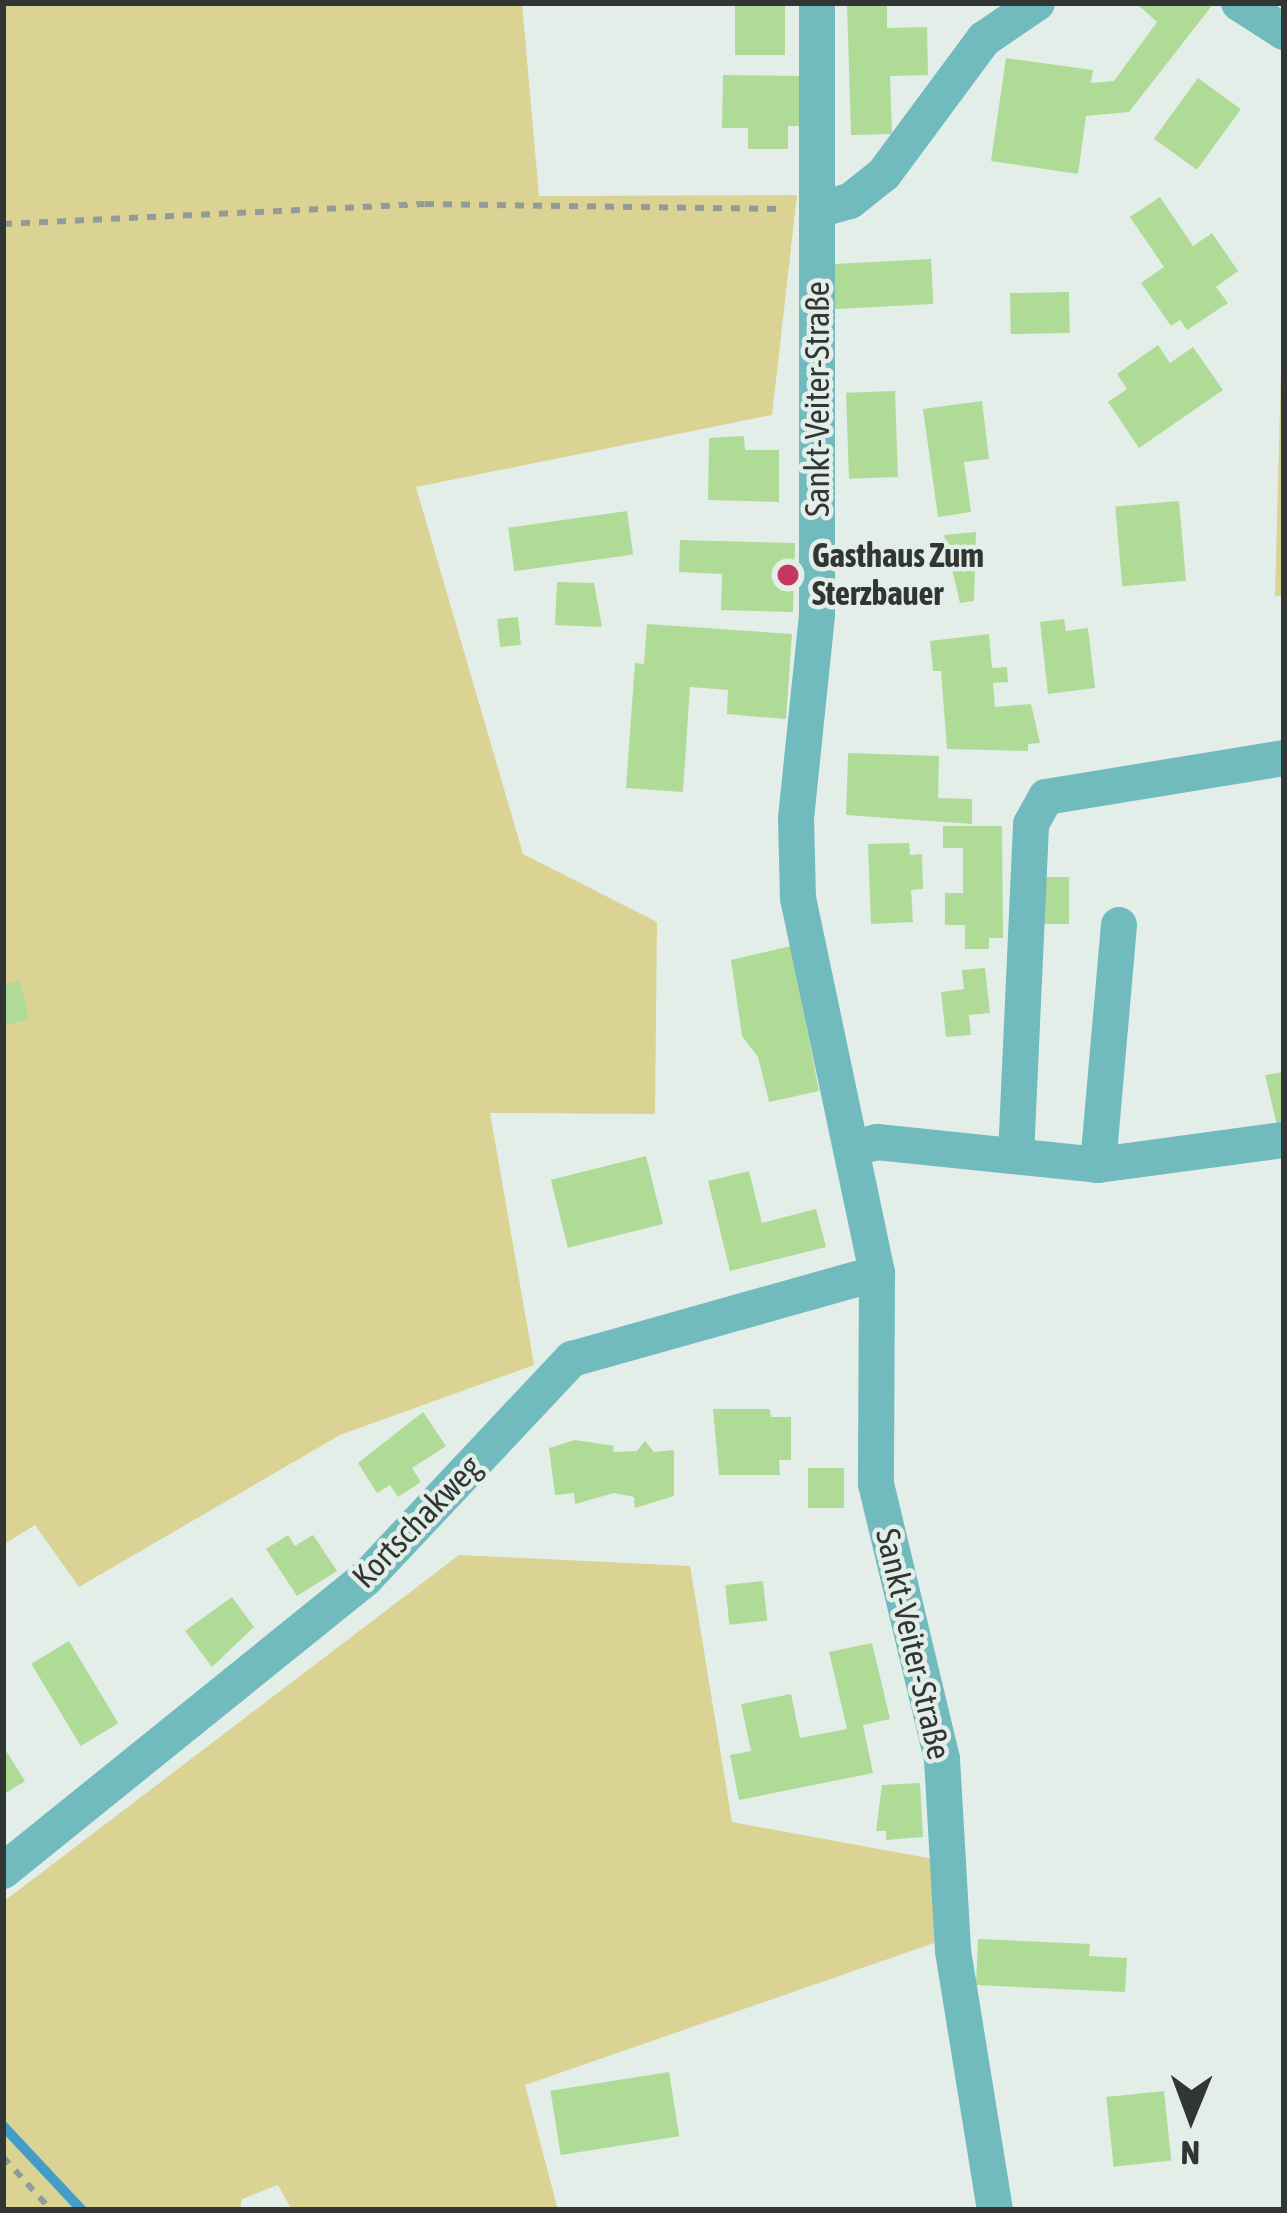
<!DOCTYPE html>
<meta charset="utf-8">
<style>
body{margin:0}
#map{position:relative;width:1287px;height:2213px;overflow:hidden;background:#e3eee9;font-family:"Asap Condensed",sans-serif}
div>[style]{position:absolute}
.green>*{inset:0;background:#dad394}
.stream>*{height:10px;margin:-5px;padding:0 5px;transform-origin:5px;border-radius:5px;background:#449dc6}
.building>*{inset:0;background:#afdb97;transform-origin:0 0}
.path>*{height:6px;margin-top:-3px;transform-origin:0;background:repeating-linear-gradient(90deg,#939b98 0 9px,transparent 0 18px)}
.minor>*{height:36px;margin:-18px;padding:0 18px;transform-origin:18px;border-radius:18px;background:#71babe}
.dots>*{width:33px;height:33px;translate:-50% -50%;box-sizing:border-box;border:6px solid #e3eee9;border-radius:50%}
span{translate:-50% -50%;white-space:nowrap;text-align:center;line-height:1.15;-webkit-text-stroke:9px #e3eee9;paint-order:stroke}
.street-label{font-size:33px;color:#313533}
.poi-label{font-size:33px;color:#313533;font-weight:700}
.left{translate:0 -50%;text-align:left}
.frame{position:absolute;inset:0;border:6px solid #313533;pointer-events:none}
.north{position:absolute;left:1131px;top:2057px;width:120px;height:120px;-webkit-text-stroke:9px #e3eee9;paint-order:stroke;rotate:181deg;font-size:33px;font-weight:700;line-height:48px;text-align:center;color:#313533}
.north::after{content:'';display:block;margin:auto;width:42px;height:54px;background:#313533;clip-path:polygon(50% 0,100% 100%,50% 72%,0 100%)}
</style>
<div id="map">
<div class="green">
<div style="clip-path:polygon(3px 3px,522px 3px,539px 196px,797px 195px,772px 415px,416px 487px,523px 854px,657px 922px,655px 1114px,490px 1113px,534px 1365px,340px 1435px,79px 1587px,35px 1525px,3px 1545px)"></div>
<div style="clip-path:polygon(1284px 259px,1284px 595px,1275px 596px)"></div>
<div style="clip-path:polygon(459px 1555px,690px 1566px,732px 1822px,933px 1859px,937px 1942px,525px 2085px,558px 2210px,292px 2210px,278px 2185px,242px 2199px,240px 2210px,3px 2210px,3px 1902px)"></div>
</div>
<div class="stream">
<div style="left:3px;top:2126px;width:115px;rotate:46.8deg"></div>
</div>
<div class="building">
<div style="left:735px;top:3px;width:50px;height:52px"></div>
<div style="clip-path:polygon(847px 3px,887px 3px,887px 28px,927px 27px,928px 75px,890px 76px,892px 134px,851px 135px)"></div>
<div style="clip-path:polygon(1136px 3px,1214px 3px,1129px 112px,1086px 116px,1078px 174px,991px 161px,1006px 58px,1093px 70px,1091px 83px,1114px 81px,1157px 22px)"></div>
<div style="clip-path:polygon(723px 75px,804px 76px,804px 126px,788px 126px,788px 149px,748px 149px,748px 128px,722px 128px)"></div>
<div style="left:1198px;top:78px;width:53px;height:75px;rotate:36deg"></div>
<div style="clip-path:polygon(1160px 197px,1193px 246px,1212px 233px,1238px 271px,1216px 287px,1228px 303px,1187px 330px,1180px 320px,1171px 326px,1141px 283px,1164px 267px,1130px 217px)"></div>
<div style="left:931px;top:259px;width:45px;height:102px;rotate:87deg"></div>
<div style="left:1069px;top:292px;width:41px;height:59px;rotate:89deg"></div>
<div style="clip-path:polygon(1158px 345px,1170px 363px,1193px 347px,1223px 390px,1139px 448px,1108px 402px,1127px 389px,1117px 374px)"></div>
<div style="left:895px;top:391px;width:86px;height:49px;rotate:88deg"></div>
<div style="clip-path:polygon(982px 401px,989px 459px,964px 462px,971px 512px,938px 517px,923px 409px)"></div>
<div style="clip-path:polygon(744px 436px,745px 450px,779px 450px,779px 502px,708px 500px,709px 438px)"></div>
<div style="left:1179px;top:501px;width:80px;height:64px;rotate:85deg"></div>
<div style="left:627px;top:511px;width:44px;height:120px;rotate:82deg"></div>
<div style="clip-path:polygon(976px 532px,974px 601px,960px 603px,944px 535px)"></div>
<div style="clip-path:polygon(680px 540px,795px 543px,793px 612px,721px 610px,722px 574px,679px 572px)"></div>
<div style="clip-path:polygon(557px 582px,594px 583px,602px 627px,555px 625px)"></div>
<div style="left:518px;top:617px;width:28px;height:21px;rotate:84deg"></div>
<div style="clip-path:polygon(1064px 619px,1066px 631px,1088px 628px,1095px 688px,1048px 694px,1040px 622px)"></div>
<div style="clip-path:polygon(647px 624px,792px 634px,786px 719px,727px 714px,728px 690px,690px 687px,683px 792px,626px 788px,635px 663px,644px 664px)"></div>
<div style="clip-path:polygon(989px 634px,992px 668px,1007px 667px,1008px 682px,993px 683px,995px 707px,1031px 704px,1040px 743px,1028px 744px,1028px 751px,947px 749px,941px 671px,933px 671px,930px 641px)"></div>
<div style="clip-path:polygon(848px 753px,939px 756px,938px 798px,972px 799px,972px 824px,846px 815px)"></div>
<div style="clip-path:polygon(943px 826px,1002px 826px,1003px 938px,989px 938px,989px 949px,965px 949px,965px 925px,945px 925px,945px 893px,963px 893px,963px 848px,943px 848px)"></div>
<div style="clip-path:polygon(909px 843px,910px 855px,922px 854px,923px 889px,911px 890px,913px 922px,871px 924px,868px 844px)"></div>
<div style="left:1032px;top:877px;width:37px;height:47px"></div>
<div style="clip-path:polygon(791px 946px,819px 1091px,769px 1102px,758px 1057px,742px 1036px,731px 960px)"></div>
<div style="clip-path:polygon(985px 968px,990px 1013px,969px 1015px,971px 1035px,946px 1037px,941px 992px,964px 989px,962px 970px)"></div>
<div style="clip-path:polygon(20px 981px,29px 1019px,3px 1026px,3px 985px)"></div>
<div style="clip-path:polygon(1284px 1072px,1284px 1128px,1278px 1129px,1265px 1075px)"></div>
<div style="left:646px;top:1156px;width:70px;height:98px;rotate:76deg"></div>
<div style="clip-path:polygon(749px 1171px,762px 1223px,816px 1209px,826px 1247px,730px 1271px,708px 1181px)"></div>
<div style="clip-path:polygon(713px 1409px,770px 1409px,771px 1417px,791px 1417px,791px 1460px,779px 1460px,780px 1475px,719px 1475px)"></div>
<div style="clip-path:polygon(423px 1412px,446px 1446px,412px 1468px,421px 1482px,398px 1497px,390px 1485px,377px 1493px,358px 1463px)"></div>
<div style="clip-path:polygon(575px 1440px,614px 1446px,613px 1452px,637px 1451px,645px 1441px,654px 1452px,674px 1450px,674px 1496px,635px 1508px,634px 1497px,614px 1493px,575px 1504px,574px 1493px,555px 1495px,549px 1448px)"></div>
<div style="left:808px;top:1468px;width:36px;height:40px"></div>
<div style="clip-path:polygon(288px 1535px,295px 1546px,313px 1535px,337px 1571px,297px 1596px,266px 1549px)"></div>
<div style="left:763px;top:1581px;width:40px;height:38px;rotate:84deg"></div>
<div style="clip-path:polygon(232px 1597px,254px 1627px,212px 1667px,185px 1631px)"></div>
<div style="left:69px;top:1641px;width:96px;height:44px;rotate:59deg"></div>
<div style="clip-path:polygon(872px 1643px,890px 1719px,863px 1725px,873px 1773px,739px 1800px,730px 1755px,751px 1751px,741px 1704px,791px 1694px,800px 1738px,847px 1729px,829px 1652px)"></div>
<div style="clip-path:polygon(3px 1746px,25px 1781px,3px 1795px)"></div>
<div style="clip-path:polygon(920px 1783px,923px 1837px,886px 1840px,886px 1831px,876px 1831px,882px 1785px)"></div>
<div style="clip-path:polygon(978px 1939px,1090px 1944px,1089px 1956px,1127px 1958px,1125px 1992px,976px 1985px)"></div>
<div style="left:669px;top:2072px;width:65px;height:120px;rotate:81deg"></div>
<div style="left:1164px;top:2091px;width:70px;height:58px;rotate:84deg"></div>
</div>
<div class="path">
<div style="left:3px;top:224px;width:422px;rotate:-2.7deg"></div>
<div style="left:425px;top:204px;width:360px;rotate:0.8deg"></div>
<div style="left:3px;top:2157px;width:72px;rotate:47.8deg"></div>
</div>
<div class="minor">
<div style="left:817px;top:3px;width:612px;rotate:90deg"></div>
<div style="left:817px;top:615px;width:204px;rotate:95.9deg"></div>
<div style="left:796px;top:818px;width:80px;rotate:88.6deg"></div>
<div style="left:798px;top:898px;width:383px;rotate:78.1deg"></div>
<div style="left:877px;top:1273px;width:211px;rotate:90.3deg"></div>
<div style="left:876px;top:1484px;width:283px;rotate:76.5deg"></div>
<div style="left:942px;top:1759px;width:192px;rotate:86.7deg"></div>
<div style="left:953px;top:1951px;width:262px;rotate:80.8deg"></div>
<div style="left:1239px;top:3px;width:54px;rotate:32.8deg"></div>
<div style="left:818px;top:210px;width:33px;rotate:-16deg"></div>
<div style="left:850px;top:201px;width:43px;rotate:-38.5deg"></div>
<div style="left:884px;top:174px;width:168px;rotate:-53.5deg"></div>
<div style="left:984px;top:39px;width:64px;rotate:-34.2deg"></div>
<div style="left:851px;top:1149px;width:27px;rotate:-15deg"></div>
<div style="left:877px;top:1142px;width:222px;rotate:5.9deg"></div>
<div style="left:1098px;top:1165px;width:188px;rotate:-7.7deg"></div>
<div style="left:1016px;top:1156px;width:332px;rotate:-87.4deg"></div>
<div style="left:1031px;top:824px;width:31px;rotate:-61deg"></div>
<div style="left:1046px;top:797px;width:241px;rotate:-9.3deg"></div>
<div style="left:1098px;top:1165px;width:241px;rotate:-85deg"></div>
<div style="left:3px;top:1871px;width:466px;rotate:-38.9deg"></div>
<div style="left:366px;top:1578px;width:301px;rotate:-46.8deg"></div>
<div style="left:572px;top:1359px;width:317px;rotate:-15.7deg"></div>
</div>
<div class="dots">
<div style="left:788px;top:575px;background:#c63864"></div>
</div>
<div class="street-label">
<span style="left:818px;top:399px;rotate:-90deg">Sankt-Veiter-Straße</span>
<span style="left:417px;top:1522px;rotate:-46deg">Kortschakweg</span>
<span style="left:913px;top:1644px;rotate:77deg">Sankt-Veiter-Straße</span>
</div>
<div class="poi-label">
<span class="left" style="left:812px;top:575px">Gasthaus Zum<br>Sterzbauer</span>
</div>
<div class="frame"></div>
<div class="north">N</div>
</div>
